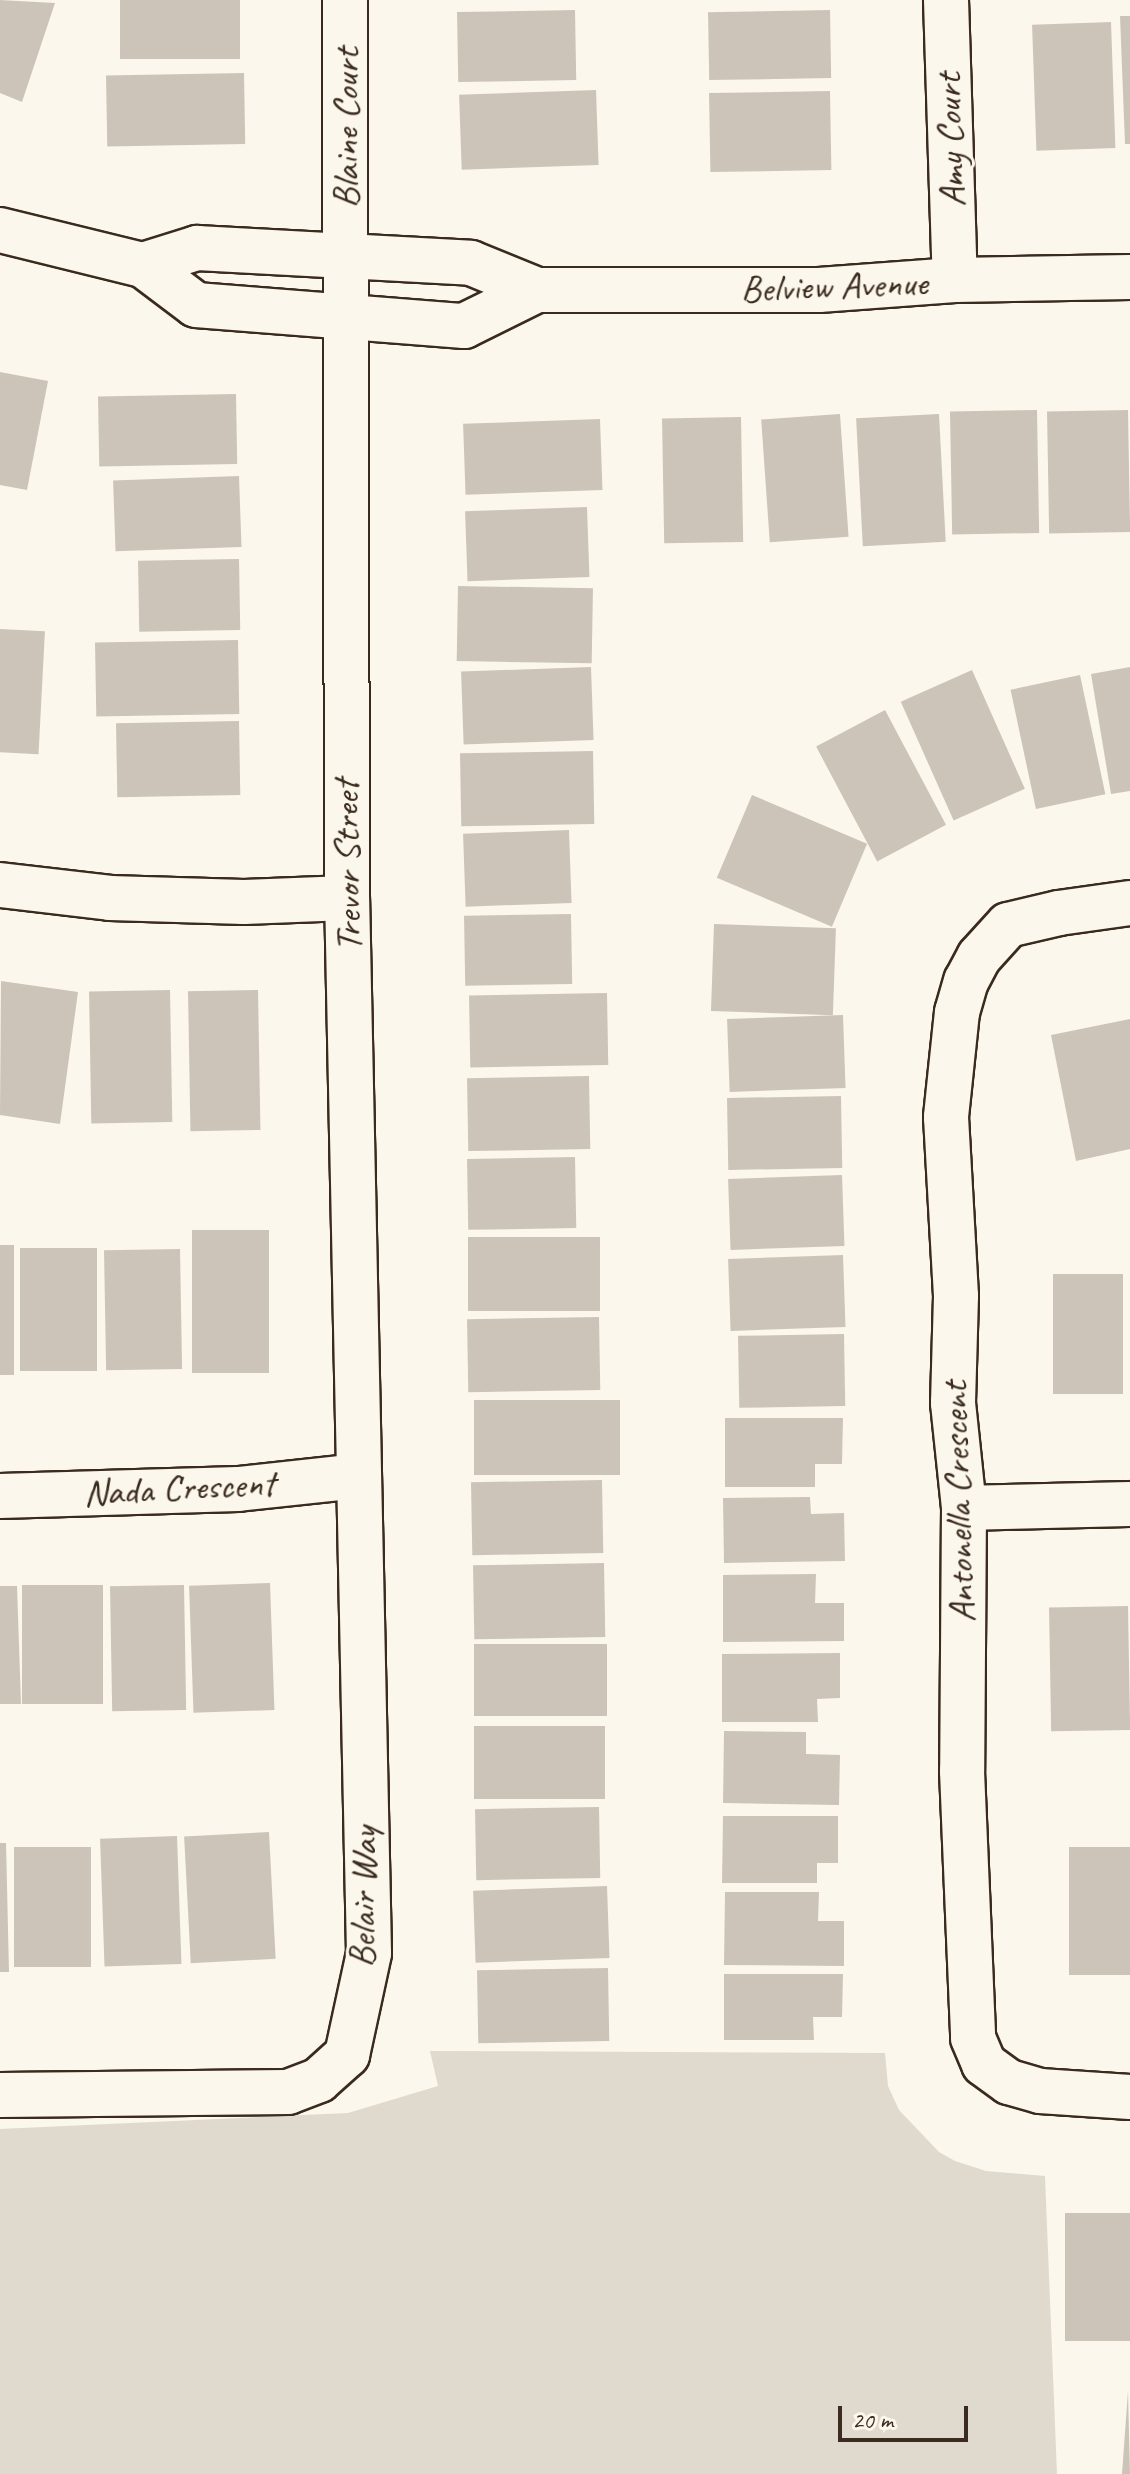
<!DOCTYPE html>
<style>
body{margin:0}
#map{position:relative;width:1130px;height:2474px;overflow:hidden;background:#fbf7ec;font-family:Caveat,sans-serif}
div>[style]{position:absolute}
.green>*{inset:0;background:#dfd9ce}
.building>*{inset:0;background:#ccc4b9;transform-origin:0 0}
.roads{filter:drop-shadow(2px 0 #3b2a1e) drop-shadow(-2px 0 #3b2a1e) drop-shadow(0 2px #3b2a1e) drop-shadow(0 -2px #3b2a1e)}
.street>*{height:44px;margin:-22px;padding:0 22px;transform-origin:22px;border-radius:22px;background:#fbf7ec}
.secondary>*{height:44px;margin:-22px;padding:0 22px;transform-origin:22px;border-radius:22px;background:#fbf7ec}
span{translate:-50% -50%;white-space:nowrap;text-align:center;line-height:1.15;-webkit-text-stroke:6px #fbf7ec;paint-order:stroke}
.street-label{font-size:38px;color:#3b2a1e}
.scale{position:absolute;left:838px;top:2406px;width:130px;height:36px;box-sizing:border-box;border:4px solid #3b2a1e;border-top:0;padding-left:10px;font-size:24px;line-height:28px;white-space:nowrap;color:#3b2a1e;-webkit-text-stroke:6px #fbf7ec;paint-order:stroke}
</style>
<div id="map">
<div class="green">
<div style="clip-path:polygon(430px 2051px,885px 2053px,888px 2086px,899px 2110px,939px 2152px,955px 2161px,986px 2171px,1045px 2176px,1057px 2474px,0 2474px,0 2129px,348px 2113px,438px 2086px)"></div>
</div>
<div class="building">
<div style="clip-path:polygon(0 0,55px 3px,22px 102px,0 93px)"></div>
<div style="left:120px;top:0;width:120px;height:59px"></div>
<div style="left:575px;top:10px;width:70px;height:118px;rotate:89deg"></div>
<div style="left:830px;top:10px;width:68px;height:122px;rotate:89deg"></div>
<div style="clip-path:polygon(1120px 16px,1130px 16px,1130px 144px,1125px 144px)"></div>
<div style="left:1111px;top:22px;width:126px;height:79px;rotate:88deg"></div>
<div style="left:244px;top:73px;width:71px;height:138px;rotate:89deg"></div>
<div style="left:596px;top:90px;width:75px;height:137px;rotate:88deg"></div>
<div style="left:830px;top:91px;width:79px;height:121px;rotate:89deg"></div>
<div style="clip-path:polygon(0 372px,48px 381px,27px 490px,0 485px)"></div>
<div style="left:236px;top:394px;width:70px;height:138px;rotate:89deg"></div>
<div style="left:1037px;top:410px;width:123px;height:87px;rotate:89deg"></div>
<div style="left:1128px;top:410px;width:122px;height:81px;rotate:89deg"></div>
<div style="left:840px;top:414px;width:123px;height:79px;rotate:86deg"></div>
<div style="left:939px;top:414px;width:128px;height:83px;rotate:87deg"></div>
<div style="left:741px;top:417px;width:125px;height:79px;rotate:89deg"></div>
<div style="left:600px;top:419px;width:71px;height:137px;rotate:88deg"></div>
<div style="left:239px;top:476px;width:71px;height:126px;rotate:88deg"></div>
<div style="left:587px;top:507px;width:70px;height:122px;rotate:88deg"></div>
<div style="left:239px;top:559px;width:71px;height:101px;rotate:89deg"></div>
<div style="left:458px;top:586px;width:135px;height:75px;rotate:1deg"></div>
<div style="left:0;top:629px;width:45px;height:123px;rotate:3deg"></div>
<div style="left:238px;top:640px;width:74px;height:143px;rotate:89deg"></div>
<div style="left:591px;top:667px;width:73px;height:130px;rotate:88deg"></div>
<div style="clip-path:polygon(1130px 667px,1130px 791px,1111px 794px,1091px 674px)"></div>
<div style="left:972px;top:670px;width:130px;height:78px;rotate:66deg"></div>
<div style="left:1080px;top:675px;width:122px;height:71px;rotate:78deg"></div>
<div style="left:885px;top:710px;width:130px;height:78px;rotate:62deg"></div>
<div style="left:239px;top:721px;width:74px;height:123px;rotate:89deg"></div>
<div style="left:593px;top:751px;width:73px;height:133px;rotate:89deg"></div>
<div style="left:752px;top:795px;width:125px;height:90px;rotate:23deg"></div>
<div style="left:569px;top:830px;width:73px;height:106px;rotate:88deg"></div>
<div style="left:571px;top:914px;width:70px;height:107px;rotate:89deg"></div>
<div style="left:714px;top:924px;width:122px;height:87px;rotate:2deg"></div>
<div style="clip-path:polygon(1px 981px,78px 992px,60px 1124px,0 1115px)"></div>
<div style="left:170px;top:990px;width:132px;height:81px;rotate:89deg"></div>
<div style="left:258px;top:990px;width:140px;height:70px;rotate:89deg"></div>
<div style="left:607px;top:993px;width:72px;height:138px;rotate:89deg"></div>
<div style="left:843px;top:1015px;width:73px;height:116px;rotate:88deg"></div>
<div style="clip-path:polygon(1130px 1019px,1130px 1149px,1076px 1161px,1051px 1035px)"></div>
<div style="left:589px;top:1076px;width:73px;height:122px;rotate:89deg"></div>
<div style="left:841px;top:1096px;width:72px;height:114px;rotate:89deg"></div>
<div style="left:575px;top:1157px;width:71px;height:108px;rotate:89deg"></div>
<div style="left:842px;top:1175px;width:71px;height:114px;rotate:88deg"></div>
<div style="left:269px;top:1230px;width:143px;height:77px;rotate:90deg"></div>
<div style="left:468px;top:1237px;width:132px;height:74px"></div>
<div style="left:0;top:1245px;width:14px;height:130px"></div>
<div style="left:20px;top:1248px;width:77px;height:123px"></div>
<div style="left:180px;top:1249px;width:120px;height:76px;rotate:89deg"></div>
<div style="left:843px;top:1255px;width:72px;height:115px;rotate:88deg"></div>
<div style="left:1123px;top:1274px;width:120px;height:70px;rotate:90deg"></div>
<div style="left:599px;top:1317px;width:73px;height:132px;rotate:89deg"></div>
<div style="left:844px;top:1334px;width:72px;height:106px;rotate:89deg"></div>
<div style="left:474px;top:1400px;width:146px;height:75px"></div>
<div style="clip-path:polygon(725px 1418px,843px 1418px,842px 1464px,815px 1464px,815px 1487px,725px 1487px)"></div>
<div style="left:602px;top:1480px;width:73px;height:131px;rotate:89deg"></div>
<div style="clip-path:polygon(810px 1497px,811px 1514px,844px 1513px,845px 1561px,724px 1563px,723px 1498px)"></div>
<div style="left:604px;top:1563px;width:74px;height:131px;rotate:89deg"></div>
<div style="clip-path:polygon(816px 1574px,815px 1603px,844px 1603px,844px 1641px,723px 1642px,723px 1575px)"></div>
<div style="left:270px;top:1583px;width:127px;height:81px;rotate:88deg"></div>
<div style="left:103px;top:1585px;width:119px;height:81px;rotate:90deg"></div>
<div style="left:184px;top:1585px;width:125px;height:74px;rotate:89deg"></div>
<div style="clip-path:polygon(0 1586px,17px 1586px,21px 1704px,0 1704px)"></div>
<div style="left:1128px;top:1606px;width:124px;height:79px;rotate:89deg"></div>
<div style="left:607px;top:1644px;width:72px;height:133px;rotate:90deg"></div>
<div style="clip-path:polygon(840px 1653px,840px 1698px,817px 1699px,818px 1722px,722px 1722px,722px 1654px)"></div>
<div style="left:474px;top:1726px;width:131px;height:73px"></div>
<div style="clip-path:polygon(724px 1731px,806px 1732px,806px 1754px,840px 1755px,839px 1805px,723px 1803px)"></div>
<div style="left:599px;top:1807px;width:71px;height:124px;rotate:89deg"></div>
<div style="clip-path:polygon(723px 1816px,838px 1816px,838px 1863px,817px 1863px,817px 1883px,722px 1883px)"></div>
<div style="left:269px;top:1832px;width:127px;height:85px;rotate:87deg"></div>
<div style="left:177px;top:1836px;width:128px;height:77px;rotate:88deg"></div>
<div style="clip-path:polygon(0 1843px,6px 1843px,9px 1972px,0 1972px)"></div>
<div style="left:14px;top:1847px;width:77px;height:120px"></div>
<div style="left:1069px;top:1847px;width:61px;height:128px"></div>
<div style="left:607px;top:1886px;width:72px;height:134px;rotate:88deg"></div>
<div style="clip-path:polygon(725px 1892px,819px 1892px,818px 1921px,844px 1921px,844px 1966px,724px 1965px)"></div>
<div style="left:608px;top:1968px;width:73px;height:131px;rotate:89deg"></div>
<div style="clip-path:polygon(724px 1974px,843px 1974px,842px 2017px,813px 2017px,814px 2040px,724px 2040px)"></div>
<div style="left:1130px;top:2213px;width:128px;height:65px;rotate:90deg"></div>
<div style="clip-path:polygon(1128px 2391px,1130px 2474px,1122px 2474px)"></div>
</div>
<div class="roads">
<div class="street">
<div style="left:946px;top:0;width:280px;rotate:88.2deg"></div>
<div style="left:0;top:885px;width:111px;rotate:6.7deg"></div>
<div style="left:110px;top:898px;width:134px;rotate:1.7deg"></div>
<div style="left:244px;top:902px;width:103px;rotate:-2.2deg"></div>
<div style="left:1130px;top:903px;width:72px;rotate:172deg"></div>
<div style="left:1059px;top:913px;width:52px;rotate:166.8deg"></div>
<div style="left:1008px;top:925px;width:43px;rotate:132.2deg"></div>
<div style="left:979px;top:957px;width:27px;rotate:118deg"></div>
<div style="left:966px;top:981px;width:32px;rotate:106deg"></div>
<div style="left:957px;top:1012px;width:106px;rotate:96deg"></div>
<div style="left:946px;top:1117px;width:179px;rotate:86.8deg"></div>
<div style="left:956px;top:1296px;width:107px;rotate:91.6deg"></div>
<div style="left:953px;top:1403px;width:106px;rotate:84deg"></div>
<div style="left:964px;top:1508px;width:263px;rotate:90.4deg"></div>
<div style="left:962px;top:1771px;width:267px;rotate:87.6deg"></div>
<div style="left:973px;top:2038px;width:28px;rotate:67deg"></div>
<div style="left:984px;top:2064px;width:31px;rotate:36deg"></div>
<div style="left:1009px;top:2082px;width:32px;rotate:16deg"></div>
<div style="left:1040px;top:2091px;width:90px;rotate:3.8deg"></div>
<div style="left:0;top:1496px;width:238px;rotate:-1.7deg"></div>
<div style="left:238px;top:1489px;width:120px;rotate:-6.2deg"></div>
<div style="left:964px;top:1508px;width:166px;rotate:-1.4deg"></div>
<div style="left:0;top:2095px;width:288px;rotate:-0.6deg"></div>
<div style="left:288px;top:2092px;width:33px;rotate:-21deg"></div>
<div style="left:319px;top:2080px;width:38px;rotate:-42deg"></div>
<div style="left:347px;top:2055px;width:104px;rotate:-77.8deg"></div>
<div style="left:369px;top:1953px;width:1055px;rotate:-91.19deg"></div>
<div style="left:347px;top:898px;width:898px;rotate:-90.13deg"></div>
</div>
<div class="secondary">
<div style="left:0;top:230px;width:147px;rotate:13.8deg"></div>
<div style="left:143px;top:265px;width:66px;rotate:37deg"></div>
<div style="left:196px;top:305px;width:269px;rotate:4.5deg"></div>
<div style="left:464px;top:326px;width:81px;rotate:-26.3deg"></div>
<div style="left:143px;top:265px;width:57px;rotate:-17.5deg"></div>
<div style="left:197px;top:248px;width:274px;rotate:3.1deg"></div>
<div style="left:471px;top:263px;width:71px;rotate:22.2deg"></div>
<div style="left:537px;top:290px;width:282px"></div>
<div style="left:819px;top:290px;width:136px;rotate:-4.2deg"></div>
<div style="left:955px;top:280px;width:175px;rotate:-1deg"></div>
</div>
</div>
<div class="street-label">
<span style="left:346px;top:128px;rotate:-90deg">Blaine Court</span>
<span style="left:950px;top:140px;rotate:-92deg">Amy Court</span>
<span style="left:834px;top:286px;rotate:-2deg">Belview Avenue</span>
<span style="left:347px;top:866px;rotate:-91deg">Trevor Street</span>
<span style="left:179px;top:1488px;rotate:-3deg">Nada Crescent</span>
<span style="left:958px;top:1502px;rotate:-92deg">Antonella Crescent</span>
<span style="left:363px;top:1897px;rotate:-89deg">Belair Way</span>
</div>
<div class="scale">20 m</div>
</div>
